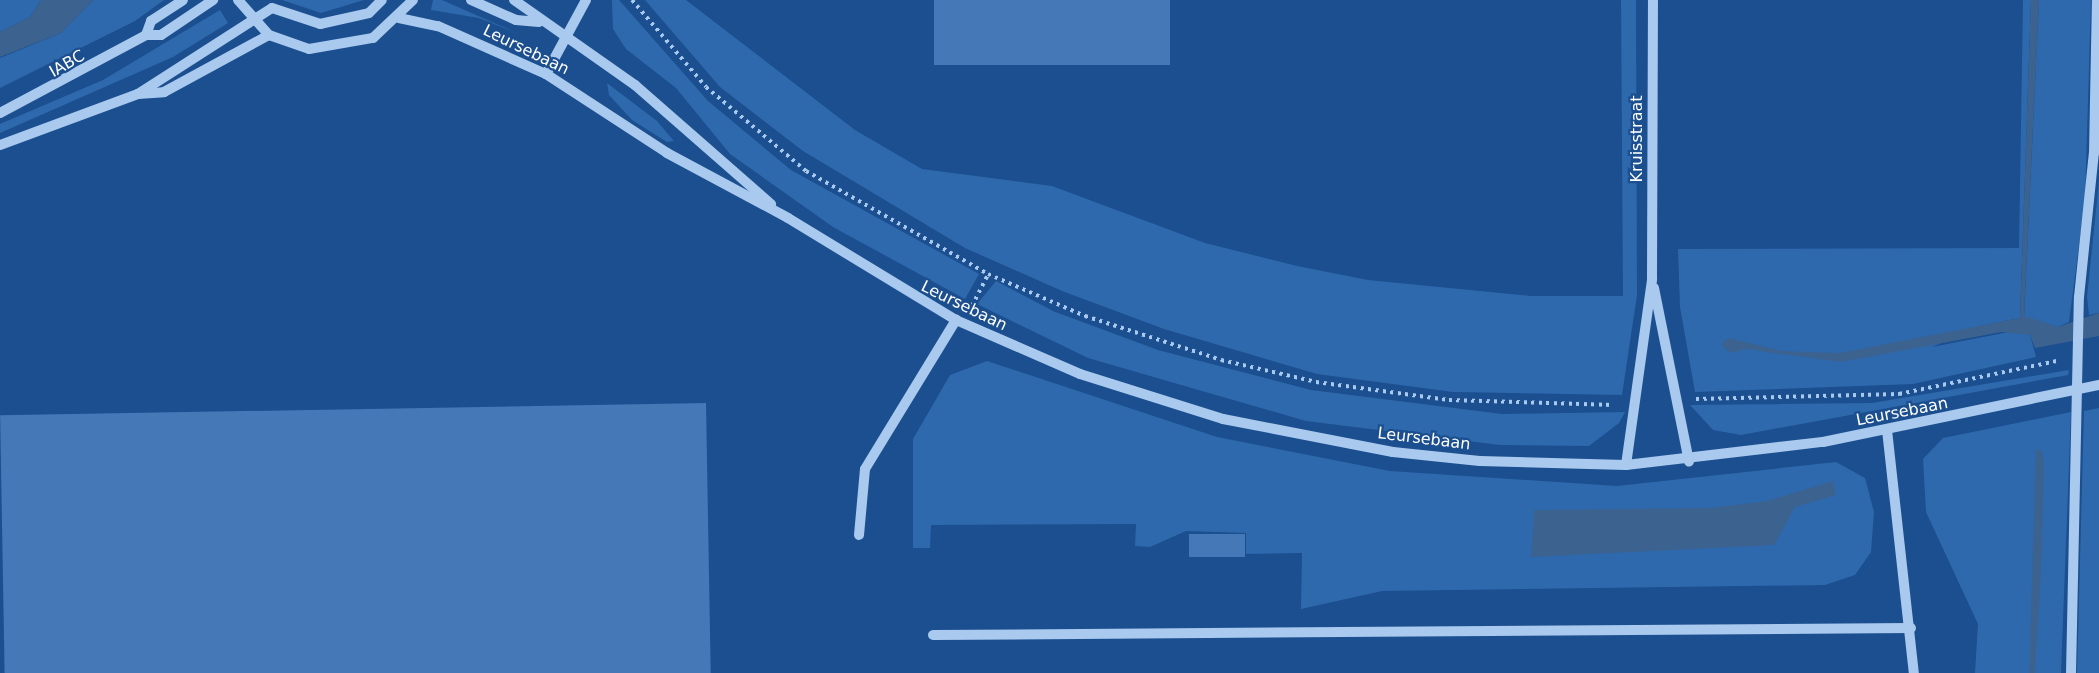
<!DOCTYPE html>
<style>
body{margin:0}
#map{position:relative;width:2099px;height:673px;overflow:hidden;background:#1b4f8f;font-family:"DejaVu Sans",sans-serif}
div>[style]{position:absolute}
.green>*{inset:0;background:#2e69ad}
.water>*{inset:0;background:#3c6290}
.building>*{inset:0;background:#4478b7;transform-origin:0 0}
.path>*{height:4px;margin-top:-2px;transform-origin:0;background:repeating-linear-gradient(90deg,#a9c9ee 0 3px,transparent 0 7.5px)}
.minor>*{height:10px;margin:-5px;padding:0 5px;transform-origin:5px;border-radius:5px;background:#a9c9ee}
span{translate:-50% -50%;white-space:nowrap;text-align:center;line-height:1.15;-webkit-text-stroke:4.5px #1b4f8f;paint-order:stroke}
.street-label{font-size:16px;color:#fff}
</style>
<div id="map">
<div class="green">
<div style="clip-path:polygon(0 0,41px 0,30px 17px,0 32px)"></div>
<div style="clip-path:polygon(93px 0,164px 0,135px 21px,0 88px,0 58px,61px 33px)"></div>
<div style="clip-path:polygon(282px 0,364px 0,321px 13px)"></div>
<div style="clip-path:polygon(433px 0,442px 0,519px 34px,479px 18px,431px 10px)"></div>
<div style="clip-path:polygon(612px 0,619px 0,708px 101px,791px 170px,979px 274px,965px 299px,833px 227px,730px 154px,676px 88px,626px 49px,613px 29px)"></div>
<div style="clip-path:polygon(645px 0,686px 0,855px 130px,922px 169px,1052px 186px,1205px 243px,1297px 266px,1368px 280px,1531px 296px,1623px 296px,1621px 0,1636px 0,1637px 295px,1622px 395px,1453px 392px,1317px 374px,1164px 329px,1062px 291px,965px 248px,803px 151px,720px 87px)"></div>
<div style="clip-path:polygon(2023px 0,2031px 0,2020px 318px,1980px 326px,1932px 347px,2014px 331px,2030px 335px,2036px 357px,1913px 384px,1695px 392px,1680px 307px,1678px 249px,2019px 248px)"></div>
<div style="clip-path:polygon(2039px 0,2091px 0,2085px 200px,2069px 322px,2058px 327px,2024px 317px)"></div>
<div style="clip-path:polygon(220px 10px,228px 23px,173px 57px,0 133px,0 124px,103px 80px)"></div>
<div style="clip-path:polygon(607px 83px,657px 121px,674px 141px,667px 142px,632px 120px,609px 95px)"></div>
<div style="clip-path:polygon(2099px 181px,2099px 313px,2089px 315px,2087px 297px)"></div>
<div style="clip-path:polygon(996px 281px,1053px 311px,1158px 350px,1311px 390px,1502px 414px,1625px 412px,1619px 423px,1589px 446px,1500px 445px,1306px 421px,1088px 358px,977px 304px)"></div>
<div style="clip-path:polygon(987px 361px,1217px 437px,1390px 471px,1617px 486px,1836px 462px,1865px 478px,1874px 512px,1871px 552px,1855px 575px,1825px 585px,1382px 591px,1301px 609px,1302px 553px,1246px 554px,1246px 533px,1186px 531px,1150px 547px,1135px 546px,1136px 524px,931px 525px,930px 548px,913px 548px,913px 439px,950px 375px)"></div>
<div style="clip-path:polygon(2069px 370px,2068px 375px,1741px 435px,1713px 430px,1690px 405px,1872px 403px)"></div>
<div style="clip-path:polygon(2099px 408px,2099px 673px,2077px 673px,2084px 411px)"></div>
<div style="clip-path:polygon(2071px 412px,2061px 673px,1975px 673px,1978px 624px,1926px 512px,1923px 459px,1943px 438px)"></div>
</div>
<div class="water">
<div style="clip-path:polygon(41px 0,93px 0,61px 33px,0 57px,0 32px,30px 17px)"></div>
<div style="clip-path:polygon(2031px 0,2039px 0,2024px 316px,2058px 327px,2099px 313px,2099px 336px,2035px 348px,2030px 335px,2001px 332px,1841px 362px,1746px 349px,1730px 353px,1721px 344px,1728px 338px,1782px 351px,1840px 353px,2020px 318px)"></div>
<div style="clip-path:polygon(2036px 450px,2041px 450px,2044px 463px,2042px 552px,2035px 673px,2029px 673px)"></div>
<div style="clip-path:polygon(1833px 481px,1836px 495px,1795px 507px,1774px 545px,1531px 557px,1534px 510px,1711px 508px,1767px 501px)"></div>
</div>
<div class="building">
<div style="left:934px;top:0;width:236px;height:65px"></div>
<div style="left:706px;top:403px;width:270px;height:706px;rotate:89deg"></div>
<div style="left:1245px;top:534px;width:23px;height:56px;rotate:90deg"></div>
</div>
<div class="path">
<div style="left:632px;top:0;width:114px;rotate:49.6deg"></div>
<div style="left:706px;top:87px;width:131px;rotate:40deg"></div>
<div style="left:806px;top:171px;width:209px;rotate:29.5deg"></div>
<div style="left:988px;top:274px;width:106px;rotate:23.4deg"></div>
<div style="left:1085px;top:316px;width:143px;rotate:17.9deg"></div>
<div style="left:1221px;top:360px;width:98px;rotate:13deg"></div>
<div style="left:1316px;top:382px;width:134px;rotate:7.7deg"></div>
<div style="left:1449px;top:400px;width:165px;rotate:1.7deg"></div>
<div style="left:972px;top:306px;width:36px;rotate:-63deg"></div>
<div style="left:1696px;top:399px;width:203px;rotate:-1.4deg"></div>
<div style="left:1899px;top:394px;width:161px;rotate:-11.8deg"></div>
</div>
<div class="minor">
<div style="left:238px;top:0;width:47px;rotate:48.5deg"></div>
<div style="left:269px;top:35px;width:42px;rotate:19.3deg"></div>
<div style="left:309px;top:49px;width:65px;rotate:-9.8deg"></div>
<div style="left:373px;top:38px;width:55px;rotate:-43.5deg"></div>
<div style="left:471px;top:0;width:49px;rotate:24deg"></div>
<div style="left:516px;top:20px;width:23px;rotate:5deg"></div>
<div style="left:514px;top:0;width:148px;rotate:35.1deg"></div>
<div style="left:635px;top:85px;width:181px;rotate:41.2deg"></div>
<div style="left:399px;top:18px;width:40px;rotate:12deg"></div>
<div style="left:438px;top:26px;width:118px;rotate:24deg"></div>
<div style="left:546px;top:74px;width:145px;rotate:33.1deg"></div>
<div style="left:667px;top:153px;width:137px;rotate:28.2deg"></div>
<div style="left:788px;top:218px;width:197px;rotate:31.3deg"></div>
<div style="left:956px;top:320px;width:135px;rotate:23.5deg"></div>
<div style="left:1080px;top:374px;width:150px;rotate:17.5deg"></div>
<div style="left:1223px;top:419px;width:173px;rotate:11deg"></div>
<div style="left:1393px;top:452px;width:87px;rotate:5.9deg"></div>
<div style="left:1480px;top:461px;width:146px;rotate:1.6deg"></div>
<div style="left:1626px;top:465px;width:198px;rotate:-6.7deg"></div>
<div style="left:1823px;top:442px;width:282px;rotate:-11.7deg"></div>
<div style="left:146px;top:35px;width:15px;rotate:-70deg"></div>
<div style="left:151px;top:21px;width:38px;rotate:-33deg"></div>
<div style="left:546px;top:74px;width:84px;rotate:-61.6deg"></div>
<div style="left:138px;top:94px;width:159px;rotate:-32.7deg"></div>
<div style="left:272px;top:8px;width:51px;rotate:18.4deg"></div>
<div style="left:320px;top:24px;width:50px;rotate:-12.7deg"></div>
<div style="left:369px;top:13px;width:18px;rotate:-45deg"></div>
<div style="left:0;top:113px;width:166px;rotate:-28.1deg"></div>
<div style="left:146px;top:35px;width:15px"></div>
<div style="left:161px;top:35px;width:63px;rotate:-33.9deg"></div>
<div style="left:0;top:145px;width:147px;rotate:-20.3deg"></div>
<div style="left:138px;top:94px;width:26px;rotate:-4deg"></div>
<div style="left:164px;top:92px;width:119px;rotate:-28.5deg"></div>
<div style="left:1654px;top:288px;width:177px;rotate:78.6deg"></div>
<div style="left:1887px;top:430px;width:244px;rotate:83.7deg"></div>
<div style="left:1626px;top:465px;width:188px;rotate:-82deg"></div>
<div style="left:1652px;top:279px;width:279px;rotate:-89.8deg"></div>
<div style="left:859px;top:535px;width:66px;rotate:-84.8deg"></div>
<div style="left:865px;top:469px;width:175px;rotate:-58.6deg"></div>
<div style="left:933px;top:635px;width:978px;rotate:-0.41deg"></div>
<div style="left:2071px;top:673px;width:376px;rotate:-88.8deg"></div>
<div style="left:2079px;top:297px;width:145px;rotate:-84.1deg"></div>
<div style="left:2094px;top:153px;width:153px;rotate:-88.9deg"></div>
</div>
<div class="street-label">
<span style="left:526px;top:50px;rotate:26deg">Leursebaan</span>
<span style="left:67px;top:64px;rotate:-30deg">IABC</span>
<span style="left:1637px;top:139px;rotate:-90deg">Kruisstraat</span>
<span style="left:964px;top:306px;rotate:26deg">Leursebaan</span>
<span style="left:1902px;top:412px;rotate:-11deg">Leursebaan</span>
<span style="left:1424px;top:439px;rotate:7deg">Leursebaan</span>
</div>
</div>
